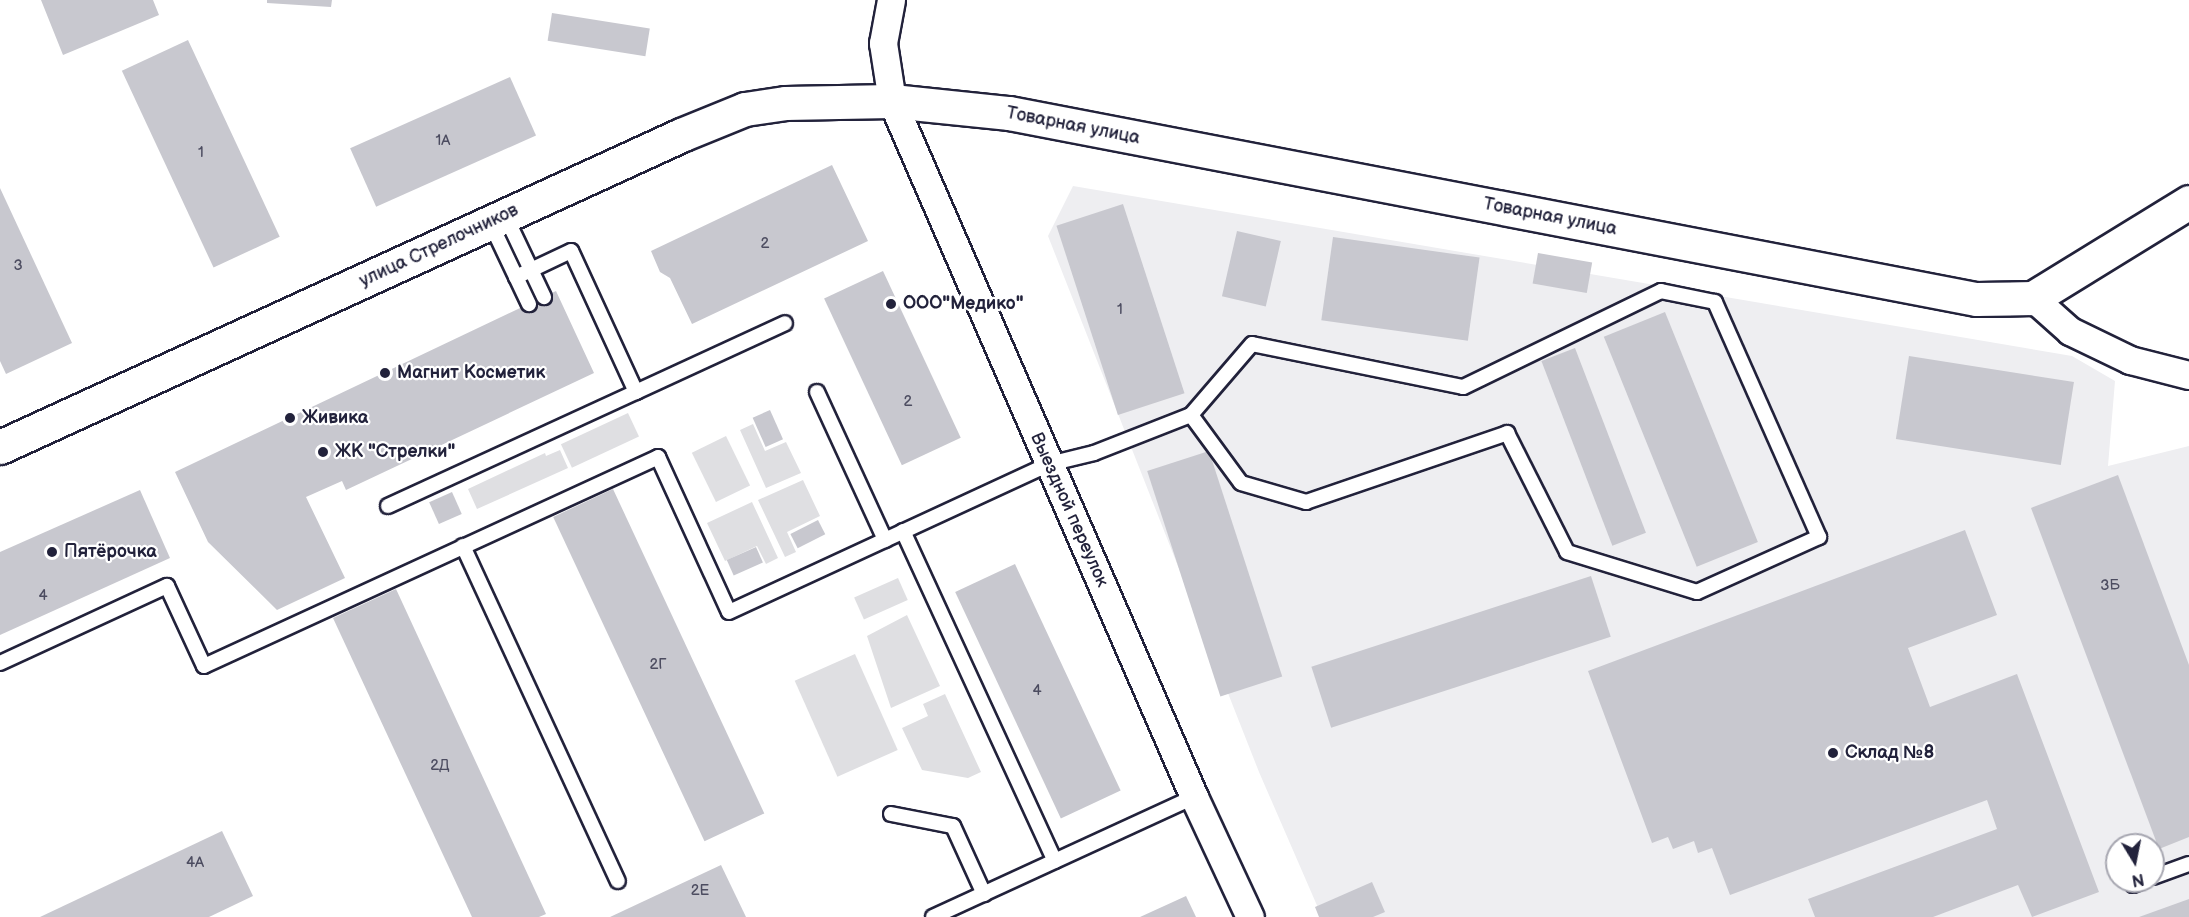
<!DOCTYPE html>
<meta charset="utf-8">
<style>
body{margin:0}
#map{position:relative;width:2189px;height:917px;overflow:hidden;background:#fff;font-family:"Balsamiq Sans",sans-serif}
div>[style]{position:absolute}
.built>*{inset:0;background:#eeeef1}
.green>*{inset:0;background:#dfdfe2;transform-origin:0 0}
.building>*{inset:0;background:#c8c8cf;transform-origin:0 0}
.roads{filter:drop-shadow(2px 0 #22223b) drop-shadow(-2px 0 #22223b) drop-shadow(0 2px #22223b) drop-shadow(0 -2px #22223b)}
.lane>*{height:14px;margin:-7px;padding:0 7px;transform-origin:7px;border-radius:7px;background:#fff}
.street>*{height:27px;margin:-13.5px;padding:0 13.5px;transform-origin:13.5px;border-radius:13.5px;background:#fff}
.secondary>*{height:33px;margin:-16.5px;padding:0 16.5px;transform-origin:16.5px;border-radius:16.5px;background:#fff}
.dots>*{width:16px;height:16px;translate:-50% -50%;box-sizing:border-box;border:3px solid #fff;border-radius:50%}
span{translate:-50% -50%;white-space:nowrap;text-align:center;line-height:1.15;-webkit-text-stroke:4.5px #fff;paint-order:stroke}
.number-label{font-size:15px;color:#4c4c60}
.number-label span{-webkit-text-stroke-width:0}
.street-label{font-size:18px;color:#22223b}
.poi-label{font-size:18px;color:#22223b;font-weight:700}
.left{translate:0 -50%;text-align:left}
.north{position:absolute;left:2105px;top:833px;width:60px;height:60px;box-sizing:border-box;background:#fff;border:2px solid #a7a7b1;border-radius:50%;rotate:170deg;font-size:16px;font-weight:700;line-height:24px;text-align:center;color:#22223b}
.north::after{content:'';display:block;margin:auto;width:21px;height:27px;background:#22223b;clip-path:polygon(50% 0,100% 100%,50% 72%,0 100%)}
</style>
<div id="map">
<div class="built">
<div style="clip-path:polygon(evenodd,1073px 186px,2072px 356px,2115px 381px,2108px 466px,2189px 446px,2189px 917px,1322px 917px,1259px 772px,1048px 236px,1073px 186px,2117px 845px,2153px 845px,2153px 881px,2117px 881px,2117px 845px)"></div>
</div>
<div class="green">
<div style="left:628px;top:413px;width:26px;height:74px;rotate:65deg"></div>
<div style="clip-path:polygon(753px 424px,765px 451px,786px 442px,801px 473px,766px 488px,740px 430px)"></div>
<div style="left:726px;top:436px;width:55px;height:38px;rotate:64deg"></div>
<div style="clip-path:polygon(560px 450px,568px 468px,477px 509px,468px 489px,545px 453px,546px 456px)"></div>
<div style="clip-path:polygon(803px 480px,820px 516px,787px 532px,796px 552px,785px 557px,758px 500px)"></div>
<div style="clip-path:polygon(752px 502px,778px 558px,766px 564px,757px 546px,725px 561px,707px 523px)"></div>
<div style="left:898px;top:578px;width:24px;height:48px;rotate:66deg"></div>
<div style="clip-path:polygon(907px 615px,940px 686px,891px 708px,867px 636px)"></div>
<div style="left:855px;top:654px;width:105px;height:66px;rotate:66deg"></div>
<div style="clip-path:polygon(945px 694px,981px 772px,968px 778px,922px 770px,902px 728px,928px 716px,923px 704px)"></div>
</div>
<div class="building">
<div style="clip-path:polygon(41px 0,153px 0,159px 15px,63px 55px)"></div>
<div style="clip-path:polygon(267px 0,332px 0,331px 7px,267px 3px)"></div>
<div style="left:552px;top:13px;width:99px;height:28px;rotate:9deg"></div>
<div style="left:188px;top:40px;width:217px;height:73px;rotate:65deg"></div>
<div style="left:510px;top:77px;width:64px;height:175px;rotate:66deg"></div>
<div style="clip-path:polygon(832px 165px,868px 241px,692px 324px,670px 278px,660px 272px,651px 251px)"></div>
<div style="clip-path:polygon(0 188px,72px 343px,6px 374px,0 361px)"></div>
<div style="left:1123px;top:204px;width:199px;height:70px;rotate:72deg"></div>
<div style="left:1237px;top:231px;width:45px;height:67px;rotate:13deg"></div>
<div style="left:1333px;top:237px;width:148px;height:84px;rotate:8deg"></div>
<div style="left:1538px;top:253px;width:55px;height:31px;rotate:10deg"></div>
<div style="left:883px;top:271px;width:184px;height:65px;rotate:65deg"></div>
<div style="clip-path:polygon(556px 291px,594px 373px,346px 490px,342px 481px,306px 497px,345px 578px,277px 610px,208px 542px,175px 472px)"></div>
<div style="left:1665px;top:312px;width:248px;height:66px;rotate:68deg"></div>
<div style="left:1575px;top:348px;width:198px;height:36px;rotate:69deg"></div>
<div style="left:1909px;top:356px;width:167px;height:84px;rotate:9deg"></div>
<div style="left:770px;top:410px;width:32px;height:19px;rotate:66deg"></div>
<div style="left:1209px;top:451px;width:237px;height:65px;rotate:72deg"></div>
<div style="clip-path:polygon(2118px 475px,2189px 665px,2189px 837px,2159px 849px,2031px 508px)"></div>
<div style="left:613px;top:489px;width:358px;height:66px;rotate:65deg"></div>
<div style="clip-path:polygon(140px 490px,170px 558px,0 635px,0 552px)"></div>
<div style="left:452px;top:492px;width:24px;height:25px;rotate:66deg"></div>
<div style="left:818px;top:520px;width:16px;height:31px;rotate:63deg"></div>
<div style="clip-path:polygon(1965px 530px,1997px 615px,1908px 648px,1930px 707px,2017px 674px,2099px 892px,2032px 917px,2018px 885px,1933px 917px,1815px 917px,1808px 899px,1997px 829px,1987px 800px,1730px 895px,1712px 848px,1698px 853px,1694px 841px,1673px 849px,1668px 837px,1652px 843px,1588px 671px)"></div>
<div style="left:756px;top:547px;width:17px;height:32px;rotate:66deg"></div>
<div style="left:1015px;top:564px;width:250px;height:66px;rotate:65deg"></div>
<div style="left:1591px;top:576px;width:64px;height:294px;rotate:72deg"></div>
<div style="clip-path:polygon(396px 589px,546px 914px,539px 917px,472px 917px,333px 618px)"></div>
<div style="clip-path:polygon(222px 831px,253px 896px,209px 917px,40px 917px)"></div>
<div style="clip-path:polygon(721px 865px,746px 917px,610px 917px)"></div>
<div style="clip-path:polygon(1372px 882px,1385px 912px,1373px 917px,1319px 917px,1315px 907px)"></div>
<div style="clip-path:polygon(1186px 896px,1196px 917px,1140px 917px)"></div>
<div style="clip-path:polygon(2189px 899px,2189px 917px,2139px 917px)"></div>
</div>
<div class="roads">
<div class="lane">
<div style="left:505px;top:215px;width:91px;rotate:64.6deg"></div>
<div style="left:490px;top:222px;width:91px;rotate:64.6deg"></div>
<div style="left:636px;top:392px;width:164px;rotate:-24.8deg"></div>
<div style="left:817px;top:392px;width:163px;rotate:65.3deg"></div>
<div style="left:388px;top:506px;width:273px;rotate:-24.7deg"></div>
<div style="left:636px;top:392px;width:155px;rotate:-114.7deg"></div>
<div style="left:571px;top:251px;width:61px;rotate:154.7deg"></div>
<div style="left:903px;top:531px;width:363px;rotate:65.3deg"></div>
<div style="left:463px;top:546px;width:369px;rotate:65.2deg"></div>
<div style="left:0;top:663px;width:184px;rotate:-24.8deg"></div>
<div style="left:167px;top:586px;width:88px;rotate:65.2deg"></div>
<div style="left:204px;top:666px;width:500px;rotate:-24.7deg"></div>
<div style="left:658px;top:457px;width:170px;rotate:65.4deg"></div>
<div style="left:729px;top:612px;width:353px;rotate:-24.8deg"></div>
<div style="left:1049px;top:464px;width:46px;rotate:-13.7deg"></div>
<div style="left:1094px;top:453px;width:104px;rotate:-21.4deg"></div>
<div style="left:1191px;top:415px;width:84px;rotate:53.7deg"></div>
<div style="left:1241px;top:483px;width:68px;rotate:16.3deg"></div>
<div style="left:1306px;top:502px;width:213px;rotate:-18.9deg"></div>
<div style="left:1507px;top:433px;width:133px;rotate:63.2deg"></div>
<div style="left:1567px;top:552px;width:136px;rotate:17.1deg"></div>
<div style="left:1697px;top:592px;width:134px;rotate:-24.3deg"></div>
<div style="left:1819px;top:537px;width:257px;rotate:-113.9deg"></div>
<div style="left:1715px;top:302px;width:55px;rotate:-168.5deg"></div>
<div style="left:1661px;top:291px;width:220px;rotate:154.1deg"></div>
<div style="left:1463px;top:387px;width:215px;rotate:-168.5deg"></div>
<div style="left:1252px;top:344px;width:94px;rotate:130.7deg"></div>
<div style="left:891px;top:814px;width:63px;rotate:11deg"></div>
<div style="left:953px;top:826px;width:75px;rotate:65.5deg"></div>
<div style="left:2153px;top:877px;width:38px;rotate:-20deg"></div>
<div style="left:2133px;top:885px;width:11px;rotate:-22deg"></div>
<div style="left:933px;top:917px;width:287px;rotate:-24.7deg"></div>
</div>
<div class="street">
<div style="left:891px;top:0;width:44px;rotate:100.5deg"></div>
<div style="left:883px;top:43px;width:59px;rotate:81.2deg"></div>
<div style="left:892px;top:101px;width:759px;rotate:66.54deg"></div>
<div style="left:1194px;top:797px;width:132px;rotate:65deg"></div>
<div style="left:2033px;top:298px;width:50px;rotate:41.7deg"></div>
<div style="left:2070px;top:331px;width:67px;rotate:25.8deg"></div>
<div style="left:2130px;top:360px;width:61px;rotate:14.3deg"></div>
</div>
<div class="secondary">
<div style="left:0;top:447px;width:749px;rotate:-24.61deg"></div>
<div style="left:681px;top:135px;width:69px;rotate:-22.1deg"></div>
<div style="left:745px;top:109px;width:40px;rotate:-8.5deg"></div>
<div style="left:785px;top:103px;width:107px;rotate:-1.1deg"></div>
<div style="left:892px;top:101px;width:118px;rotate:5.9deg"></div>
<div style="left:1009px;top:113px;width:985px;rotate:10.89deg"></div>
<div style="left:1976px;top:299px;width:57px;rotate:-1deg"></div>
<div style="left:2033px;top:298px;width:183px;rotate:-31.6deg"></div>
</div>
</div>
<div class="dots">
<div style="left:891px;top:304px;background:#22223b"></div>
<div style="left:385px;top:373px;background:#22223b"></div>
<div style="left:290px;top:418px;background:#22223b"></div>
<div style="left:323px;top:452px;background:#22223b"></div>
<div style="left:52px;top:552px;background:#22223b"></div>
<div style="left:1833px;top:753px;background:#22223b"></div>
</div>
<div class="number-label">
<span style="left:443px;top:141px">1А</span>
<span style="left:201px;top:153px">1</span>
<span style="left:765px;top:244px">2</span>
<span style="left:18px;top:266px">3</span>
<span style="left:1120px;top:310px">1</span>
<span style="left:908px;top:402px">2</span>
<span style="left:2110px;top:586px">3Б</span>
<span style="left:43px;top:596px">4</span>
<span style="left:658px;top:665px">2Г</span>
<span style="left:1037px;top:691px">4</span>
<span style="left:440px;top:766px">2Д</span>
<span style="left:195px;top:863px">4А</span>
<span style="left:700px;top:891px">2Е</span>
</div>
<div class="street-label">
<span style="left:1073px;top:126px;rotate:11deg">Товарная улица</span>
<span style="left:1550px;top:217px;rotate:11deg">Товарная улица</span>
<span style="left:439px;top:246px;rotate:-25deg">улица Стрелочников</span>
<span style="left:1069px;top:510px;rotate:66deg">Выездной переулок</span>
</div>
<div class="poi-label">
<span class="left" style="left:903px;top:304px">ООО"Медико"</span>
<span class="left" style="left:397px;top:373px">Магнит Косметик</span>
<span class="left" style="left:302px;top:418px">Живика</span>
<span class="left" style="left:335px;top:452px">ЖК "Стрелки"</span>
<span class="left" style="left:64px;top:552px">Пятёрочка</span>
<span class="left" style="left:1845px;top:753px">Склад №8</span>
</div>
<div class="north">N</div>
</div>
